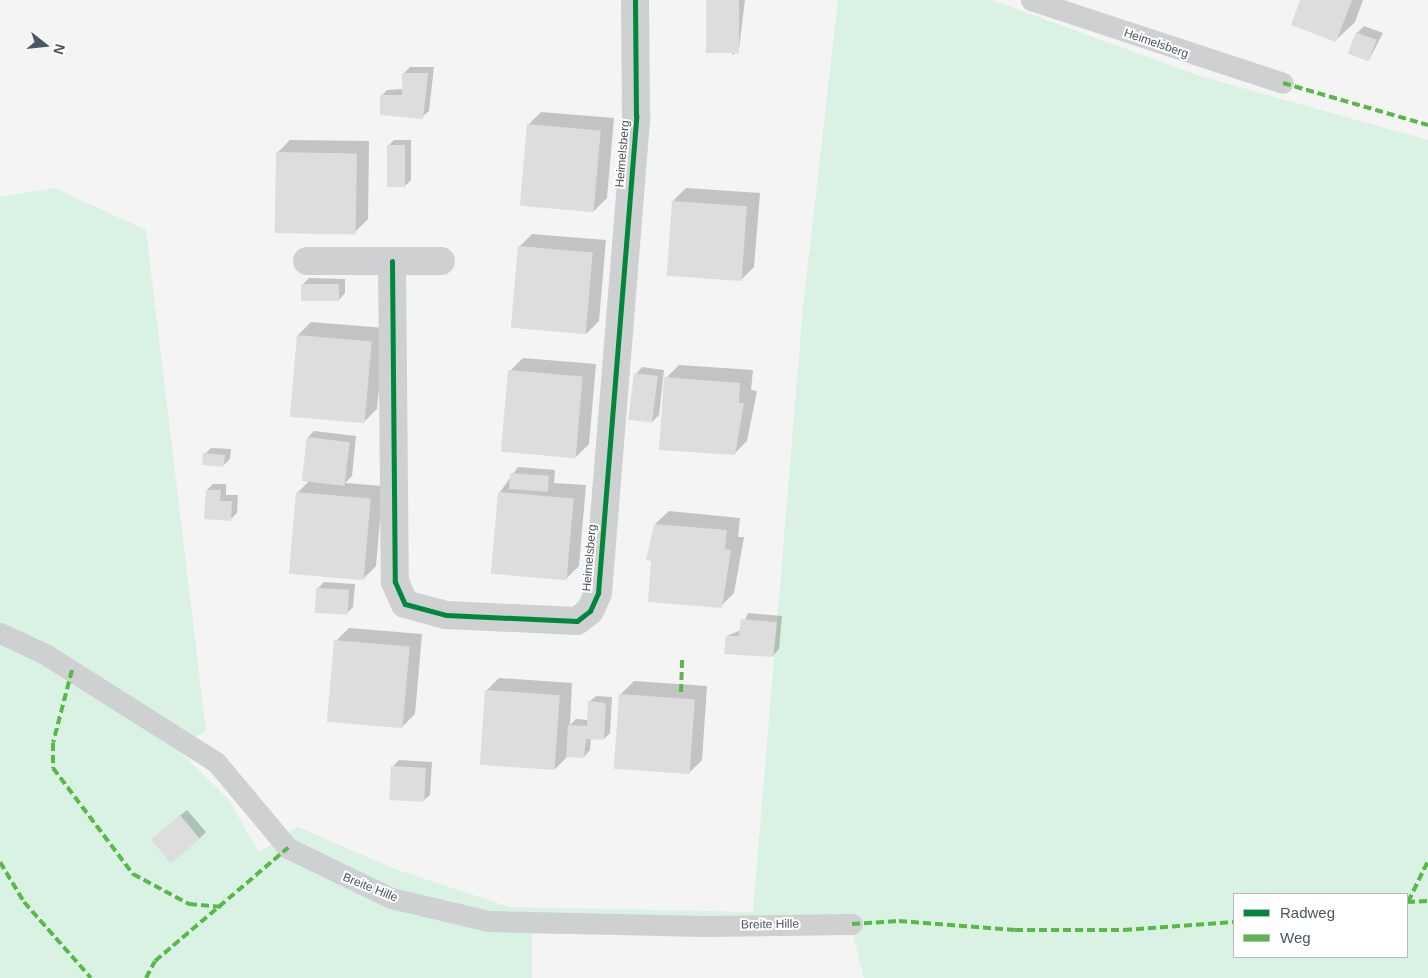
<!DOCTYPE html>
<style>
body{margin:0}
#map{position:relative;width:1428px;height:978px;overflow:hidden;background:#f4f4f4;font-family:Helvetica,sans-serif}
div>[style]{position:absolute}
.green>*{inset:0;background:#d9f2e3}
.shadow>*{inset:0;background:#0003}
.building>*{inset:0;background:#ddddde;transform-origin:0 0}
.service>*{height:21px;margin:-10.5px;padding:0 10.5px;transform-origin:10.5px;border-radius:10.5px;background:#ced0d2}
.minor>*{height:28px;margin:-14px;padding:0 14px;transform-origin:14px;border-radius:14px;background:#ced0d2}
.quiet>*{height:4px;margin-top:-2px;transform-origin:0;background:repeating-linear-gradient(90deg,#58b947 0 8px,transparent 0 12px)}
.cycleway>*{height:5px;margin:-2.5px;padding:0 2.5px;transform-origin:2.5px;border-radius:2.5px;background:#00873e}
span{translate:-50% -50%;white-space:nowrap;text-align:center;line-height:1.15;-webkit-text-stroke:4px #fff;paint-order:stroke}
.street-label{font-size:12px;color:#4a5661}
.legend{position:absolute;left:1233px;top:893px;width:175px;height:65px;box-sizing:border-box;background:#fff;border:1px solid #b7bbc0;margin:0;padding:6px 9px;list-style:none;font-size:15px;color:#4a5661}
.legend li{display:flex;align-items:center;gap:10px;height:25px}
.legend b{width:25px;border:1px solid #b7bbc0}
.north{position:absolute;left:20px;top:20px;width:50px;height:50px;-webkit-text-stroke:4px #fff;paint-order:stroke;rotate:106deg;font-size:14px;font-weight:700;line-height:20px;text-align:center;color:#4a5661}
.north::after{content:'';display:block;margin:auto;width:18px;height:22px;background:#4a5661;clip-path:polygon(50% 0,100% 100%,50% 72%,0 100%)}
</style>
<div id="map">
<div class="green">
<div style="clip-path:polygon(evenodd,838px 0,992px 0,1200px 76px,1428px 140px,1428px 978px,864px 978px,853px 935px,532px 934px,532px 978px,0 978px,0 197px,55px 188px,146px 230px,206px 731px,176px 748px,228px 799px,259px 852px,298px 827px,395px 869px,510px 907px,753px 912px,803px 307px,838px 0,1234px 894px,1407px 894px,1407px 957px,1234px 957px,1234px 894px)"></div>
</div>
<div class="shadow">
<div style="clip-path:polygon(707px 0,745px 0,739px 49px,733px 55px)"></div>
<div style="clip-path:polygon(1302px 0,1363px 0,1355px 22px,1336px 40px)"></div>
<div style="clip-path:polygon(1364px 26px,1383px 33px,1369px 60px,1357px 33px)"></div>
<div style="clip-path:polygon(410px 67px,434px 67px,429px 111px,422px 117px,381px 96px,387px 90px,403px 89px,403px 74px)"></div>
<div style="clip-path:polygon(541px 112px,614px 118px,607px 198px,594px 211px,528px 125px)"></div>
<div style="clip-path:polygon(290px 140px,369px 141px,368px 219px,355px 232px,277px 153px)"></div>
<div style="clip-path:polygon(394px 140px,411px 140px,411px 180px,405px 186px,388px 146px)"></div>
<div style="clip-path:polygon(686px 188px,760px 193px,754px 267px,741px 280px,673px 201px)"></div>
<div style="clip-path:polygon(532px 234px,606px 240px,599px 321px,586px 334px,519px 247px)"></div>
<div style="clip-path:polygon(309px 278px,345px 279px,345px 293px,339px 300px,302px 285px)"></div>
<div style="clip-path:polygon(311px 322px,385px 328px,377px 409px,364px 422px,298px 335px)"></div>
<div style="clip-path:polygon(523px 358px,596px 364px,589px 444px,576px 457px,510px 371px)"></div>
<div style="clip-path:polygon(679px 365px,753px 370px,751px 390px,757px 391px,747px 441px,734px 454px,666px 378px)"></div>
<div style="clip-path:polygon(642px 367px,664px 370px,659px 415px,652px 422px,636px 374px)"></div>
<div style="clip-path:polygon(314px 431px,356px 436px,352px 476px,345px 483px,383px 486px,376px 566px,363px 579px,297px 493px,310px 480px,308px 437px)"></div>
<div style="clip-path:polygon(211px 448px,231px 449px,230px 459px,224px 465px,205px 454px)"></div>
<div style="clip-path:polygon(518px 467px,555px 470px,554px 483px,586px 485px,579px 566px,566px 579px,500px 492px)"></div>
<div style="clip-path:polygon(213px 484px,226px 484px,226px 495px,238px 495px,237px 513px,231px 519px,207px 490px)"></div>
<div style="clip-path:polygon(669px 511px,740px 518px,738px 537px,744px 537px,734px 593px,721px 606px,655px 524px)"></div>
<div style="clip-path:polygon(324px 582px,355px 584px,353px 607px,347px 613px,317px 589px)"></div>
<div style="clip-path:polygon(748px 613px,782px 616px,779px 649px,773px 656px,727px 636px,741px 630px)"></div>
<div style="clip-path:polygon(349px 628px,422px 634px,415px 714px,402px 727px,336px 641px)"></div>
<div style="clip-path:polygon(499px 678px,572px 683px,570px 725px,576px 719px,588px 720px,589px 702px,596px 696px,612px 697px,610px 733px,604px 739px,591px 738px,590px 750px,584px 757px,568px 756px,555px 769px,486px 691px)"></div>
<div style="clip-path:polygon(634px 681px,707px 686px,702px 760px,689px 773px,615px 768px,621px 694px)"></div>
<div style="clip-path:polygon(399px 760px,432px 762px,430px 795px,423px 801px,393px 766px)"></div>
<div style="clip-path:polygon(187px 810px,206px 832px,200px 838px,159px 833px)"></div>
</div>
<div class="building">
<div style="left:706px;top:0;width:33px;height:53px"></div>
<div style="clip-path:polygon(1300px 0,1352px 0,1336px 42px,1291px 25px)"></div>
<div style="left:1356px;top:32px;width:22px;height:23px;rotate:21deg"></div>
<div style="clip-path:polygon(402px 73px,428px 73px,423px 119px,380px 115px,380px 95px,402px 95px)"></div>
<div style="left:527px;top:124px;width:74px;height:82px;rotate:5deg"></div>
<div style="left:405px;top:145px;width:42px;height:18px;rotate:90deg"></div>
<div style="left:276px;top:152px;width:81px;height:81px;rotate:1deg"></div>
<div style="left:672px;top:201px;width:75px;height:75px;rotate:4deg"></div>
<div style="left:518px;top:246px;width:75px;height:82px;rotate:5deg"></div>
<div style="left:301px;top:284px;width:38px;height:17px"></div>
<div style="left:297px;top:335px;width:75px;height:82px;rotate:5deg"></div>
<div style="left:508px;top:370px;width:75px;height:82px;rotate:5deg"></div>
<div style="left:634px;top:373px;width:24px;height:47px;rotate:7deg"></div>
<div style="clip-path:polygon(664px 377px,740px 383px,739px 403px,744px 403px,735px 455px,659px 450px)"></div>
<div style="left:307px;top:437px;width:43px;height:44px;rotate:7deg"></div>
<div style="left:203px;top:453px;width:22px;height:12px;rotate:5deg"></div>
<div style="left:510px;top:473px;width:39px;height:16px;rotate:4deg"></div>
<div style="clip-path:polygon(206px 490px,221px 490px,220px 501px,232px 501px,231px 521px,204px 519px)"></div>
<div style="left:296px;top:492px;width:75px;height:82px;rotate:5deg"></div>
<div style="left:498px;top:492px;width:76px;height:82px;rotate:5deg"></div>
<div style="clip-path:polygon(654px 524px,727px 530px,725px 549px,731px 550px,722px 608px,648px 602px,651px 561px,646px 560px)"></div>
<div style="left:316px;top:588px;width:33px;height:25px;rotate:3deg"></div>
<div style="clip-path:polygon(741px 619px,777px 622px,773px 657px,724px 654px,726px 636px,739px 636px)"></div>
<div style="left:334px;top:640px;width:76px;height:82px;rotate:5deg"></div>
<div style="left:485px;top:690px;width:75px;height:75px;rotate:4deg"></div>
<div style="left:619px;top:694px;width:76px;height:75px;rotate:4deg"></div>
<div style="clip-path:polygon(588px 701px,606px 703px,604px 740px,586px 739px,584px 758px,566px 757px,568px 725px,587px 726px)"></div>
<div style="left:391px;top:766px;width:35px;height:34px;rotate:3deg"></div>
<div style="left:180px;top:815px;width:31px;height:38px;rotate:50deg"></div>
</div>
<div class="service">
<div style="left:1031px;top:0;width:265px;rotate:18.2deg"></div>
<div style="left:0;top:633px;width:50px;rotate:25deg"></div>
<div style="left:45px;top:654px;width:202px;rotate:32.3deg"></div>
<div style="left:216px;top:762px;width:112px;rotate:50.1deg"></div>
<div style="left:288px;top:848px;width:114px;rotate:25.9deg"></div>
<div style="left:391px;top:898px;width:100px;rotate:13.3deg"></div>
<div style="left:488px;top:921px;width:215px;rotate:1.3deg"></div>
<div style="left:703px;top:926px;width:149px;rotate:-0.8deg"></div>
</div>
<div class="minor">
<div style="left:307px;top:261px;width:134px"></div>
<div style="left:392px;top:261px;width:321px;rotate:89.5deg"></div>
<div style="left:395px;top:582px;width:24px;rotate:66deg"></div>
<div style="left:405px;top:604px;width:42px;rotate:15deg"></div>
<div style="left:446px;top:615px;width:131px;rotate:2.6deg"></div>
<div style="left:577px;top:621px;width:16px;rotate:-38deg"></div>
<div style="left:590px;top:611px;width:20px;rotate:-66deg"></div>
<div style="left:598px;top:593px;width:479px;rotate:-85.4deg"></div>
<div style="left:636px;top:116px;width:116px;rotate:-90.5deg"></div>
</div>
<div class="quiet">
<div style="left:1283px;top:83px;width:151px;rotate:16.2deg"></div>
<div style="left:72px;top:670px;width:75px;rotate:104.6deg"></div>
<div style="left:53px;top:743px;width:25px;rotate:90deg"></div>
<div style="left:53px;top:768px;width:133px;rotate:53deg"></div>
<div style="left:133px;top:874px;width:64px;rotate:28.2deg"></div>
<div style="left:189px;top:904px;width:33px;rotate:5deg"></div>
<div style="left:681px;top:692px;width:34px;rotate:-88deg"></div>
<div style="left:0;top:862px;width:47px;rotate:59deg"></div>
<div style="left:24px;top:902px;width:101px;rotate:48.6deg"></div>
<div style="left:1407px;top:902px;width:21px;rotate:-3deg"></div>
<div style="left:1408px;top:902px;width:46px;rotate:-64deg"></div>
<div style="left:852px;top:924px;width:47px;rotate:-3.7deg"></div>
<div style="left:899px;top:921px;width:116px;rotate:4.4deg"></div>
<div style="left:1015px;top:930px;width:109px"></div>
<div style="left:1124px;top:930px;width:110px;rotate:-4.2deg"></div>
<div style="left:146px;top:978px;width:19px;rotate:-62deg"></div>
<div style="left:155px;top:961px;width:175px;rotate:-40.4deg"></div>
</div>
<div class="cycleway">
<div style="left:392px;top:261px;width:321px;rotate:89.5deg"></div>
<div style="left:395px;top:582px;width:24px;rotate:66deg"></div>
<div style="left:405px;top:604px;width:42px;rotate:15deg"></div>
<div style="left:446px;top:615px;width:131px;rotate:2.6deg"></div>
<div style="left:577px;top:621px;width:16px;rotate:-38deg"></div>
<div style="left:590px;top:611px;width:20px;rotate:-66deg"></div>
<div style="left:598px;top:593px;width:479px;rotate:-85.4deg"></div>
<div style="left:636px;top:116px;width:116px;rotate:-90.5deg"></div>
</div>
<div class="street-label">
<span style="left:1156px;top:44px;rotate:19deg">Heimelsberg</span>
<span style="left:623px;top:154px;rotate:-85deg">Heimelsberg</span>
<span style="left:590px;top:558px;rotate:-85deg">Heimelsberg</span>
<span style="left:370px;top:888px;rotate:22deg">Breite Hille</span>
<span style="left:770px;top:925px;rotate:-1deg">Breite Hille</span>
</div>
<ul class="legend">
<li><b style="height:6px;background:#00873e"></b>Radweg</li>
<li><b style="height:6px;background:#58b947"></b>Weg</li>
</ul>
<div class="north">N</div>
</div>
